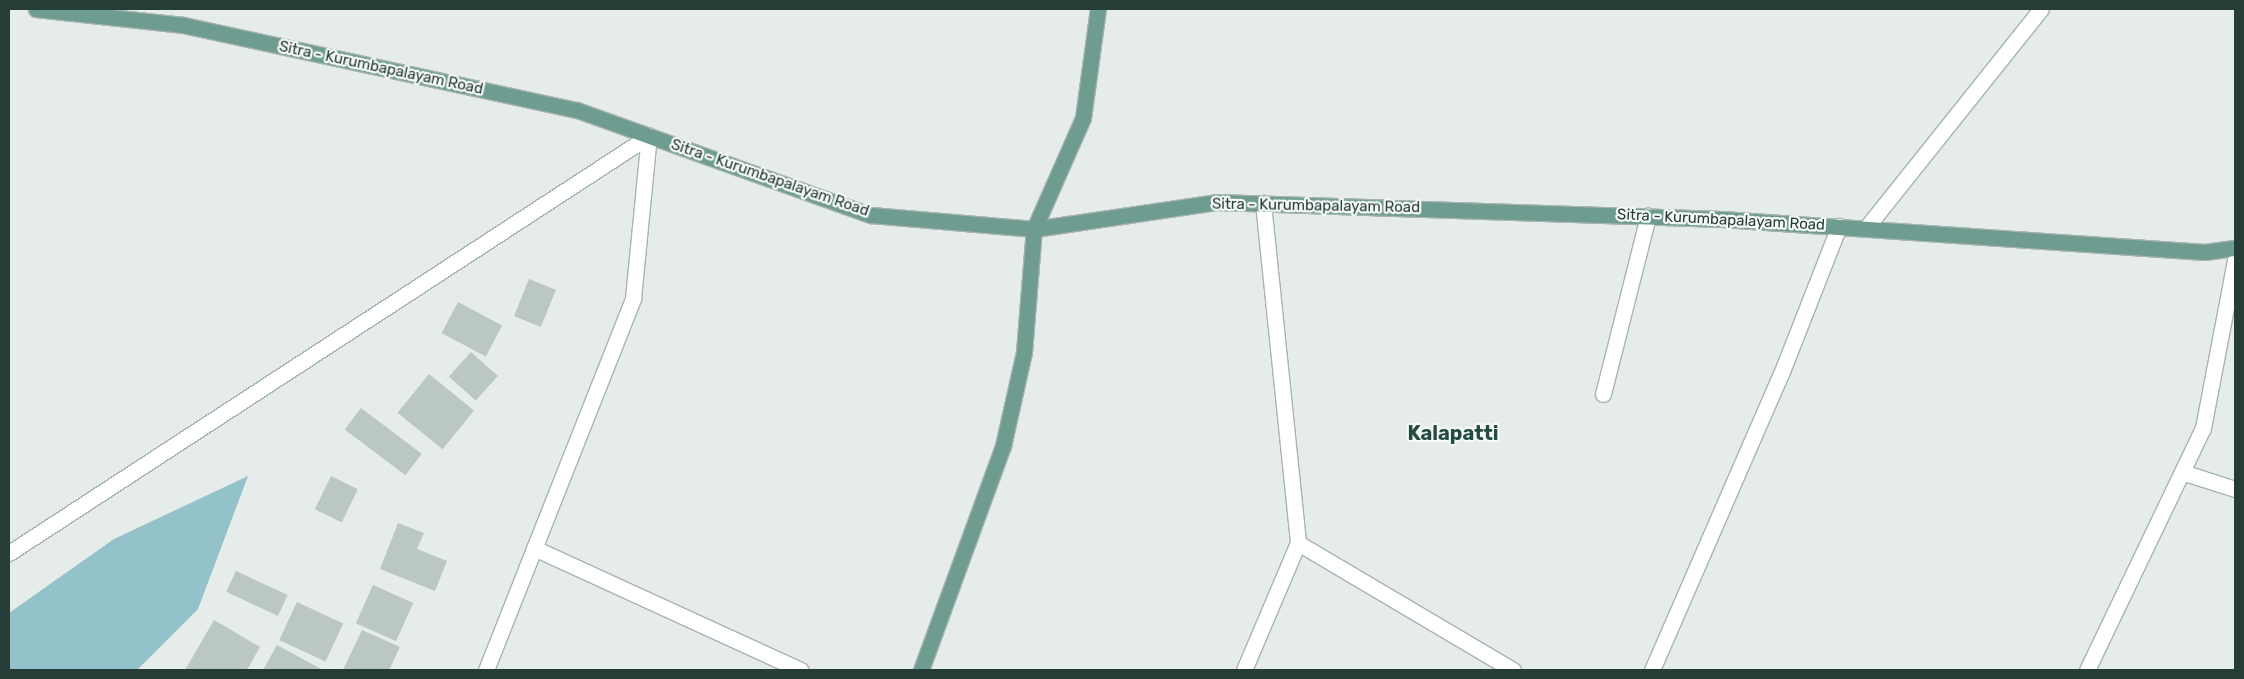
<!DOCTYPE html>
<style>
body{margin:0}
#map{position:relative;width:2244px;height:679px;overflow:hidden;background:#e5ece9;font-family:Rubik,sans-serif}
div>[style]{position:absolute}
.water>*{inset:0;background:#93c2ca}
.building>*{inset:0;background:#bac7c2;transform-origin:0 0}
.roads{filter:drop-shadow(1px 0 #a8b4b0) drop-shadow(-1px 0 #a8b4b0) drop-shadow(0 1px #a8b4b0) drop-shadow(0 -1px #a8b4b0)}
.minor>*{height:15px;margin:-7.5px;padding:0 7.5px;transform-origin:7.5px;border-radius:7.5px;background:#fff}
.major>*{height:15px;margin:-7.5px;padding:0 7.5px;transform-origin:7.5px;border-radius:7.5px;background:#6e9c90}
span{translate:-50% -50%;white-space:nowrap;text-align:center;line-height:1.15;-webkit-text-stroke:4.5px #f5f9f7;paint-order:stroke}
.street-label{font-size:15px;color:#263c36}
.district-label{font-size:20px;color:#244c42;font-weight:700}
.frame{position:absolute;inset:0;border:10px solid #263c36;pointer-events:none}
</style>
<div id="map">
<div class="water">
<div style="clip-path:polygon(248px 476px,198px 609px,137px 670px,9px 670px,9px 613px,114px 539px)"></div>
</div>
<div class="building">
<div style="left:529px;top:279px;width:29px;height:40px;rotate:22deg"></div>
<div style="left:458px;top:302px;width:50px;height:35px;rotate:28deg"></div>
<div style="left:471px;top:352px;width:36px;height:33px;rotate:42deg"></div>
<div style="left:429px;top:374px;width:58px;height:50px;rotate:39deg"></div>
<div style="left:361px;top:408px;width:76px;height:27px;rotate:37deg"></div>
<div style="left:331px;top:476px;width:30px;height:37px;rotate:26deg"></div>
<div style="clip-path:polygon(398px 523px,424px 533px,417px 549px,447px 561px,435px 591px,380px 569px)"></div>
<div style="left:236px;top:571px;width:57px;height:23px;rotate:25deg"></div>
<div style="left:373px;top:585px;width:44px;height:42px;rotate:24deg"></div>
<div style="left:297px;top:602px;width:51px;height:42px;rotate:25deg"></div>
<div style="clip-path:polygon(214px 620px,260px 647px,247px 670px,185px 670px)"></div>
<div style="clip-path:polygon(362px 630px,400px 647px,389px 670px,343px 670px)"></div>
<div style="clip-path:polygon(277px 645px,323px 670px,263px 670px)"></div>
</div>
<div class="roads">
<div class="minor">
<div style="left:1263px;top:203px;width:342px;rotate:84.1deg"></div>
<div style="left:1298px;top:543px;width:250px;rotate:30.6deg"></div>
<div style="left:1866px;top:228px;width:280px;rotate:-51.4deg"></div>
<div style="left:1603px;top:394px;width:184px;rotate:-75.8deg"></div>
<div style="left:2182px;top:472px;width:56px;rotate:17.8deg"></div>
<div style="left:534px;top:548px;width:293px;rotate:24.6deg"></div>
<div style="left:9px;top:553px;width:764px;rotate:-33.09deg"></div>
<div style="left:486px;top:670px;width:400px;rotate:-68.4deg"></div>
<div style="left:633px;top:298px;width:163px;rotate:-84.4deg"></div>
<div style="left:1244px;top:670px;width:138px;rotate:-67deg"></div>
<div style="left:1652px;top:670px;width:323px;rotate:-66.5deg"></div>
<div style="left:1781px;top:374px;width:159px;rotate:-68.6deg"></div>
<div style="left:2087px;top:670px;width:268px;rotate:-64.4deg"></div>
<div style="left:2203px;top:428px;width:171px;rotate:-79.2deg"></div>
</div>
<div class="major">
<div style="left:36px;top:9px;width:148px;rotate:6.2deg"></div>
<div style="left:183px;top:25px;width:403px;rotate:12.2deg"></div>
<div style="left:577px;top:110px;width:312px;rotate:19.7deg"></div>
<div style="left:871px;top:215px;width:164px;rotate:4.9deg"></div>
<div style="left:1034px;top:229px;width:184px;rotate:-8.4deg"></div>
<div style="left:1216px;top:202px;width:506px;rotate:1.92deg"></div>
<div style="left:1722px;top:219px;width:484px;rotate:3.9deg"></div>
<div style="left:2205px;top:252px;width:30px;rotate:-8deg"></div>
<div style="left:921px;top:670px;width:239px;rotate:-69.9deg"></div>
<div style="left:1003px;top:446px;width:96px;rotate:-77.4deg"></div>
<div style="left:1024px;top:352px;width:123px;rotate:-85.4deg"></div>
<div style="left:1034px;top:229px;width:121px;rotate:-66.2deg"></div>
<div style="left:1083px;top:118px;width:110px;rotate:-82.2deg"></div>
</div>
</div>
<div class="street-label">
<span style="left:381px;top:68px;rotate:12deg">Sitra - Kurumbapalayam Road</span>
<span style="left:770px;top:178px;rotate:19deg">Sitra - Kurumbapalayam Road</span>
<span style="left:1316px;top:206px;rotate:1deg">Sitra - Kurumbapalayam Road</span>
<span style="left:1721px;top:220px;rotate:3deg">Sitra - Kurumbapalayam Road</span>
</div>
<div class="district-label">
<span style="left:1453px;top:433px">Kalapatti</span>
</div>
<div class="frame"></div>
</div>
